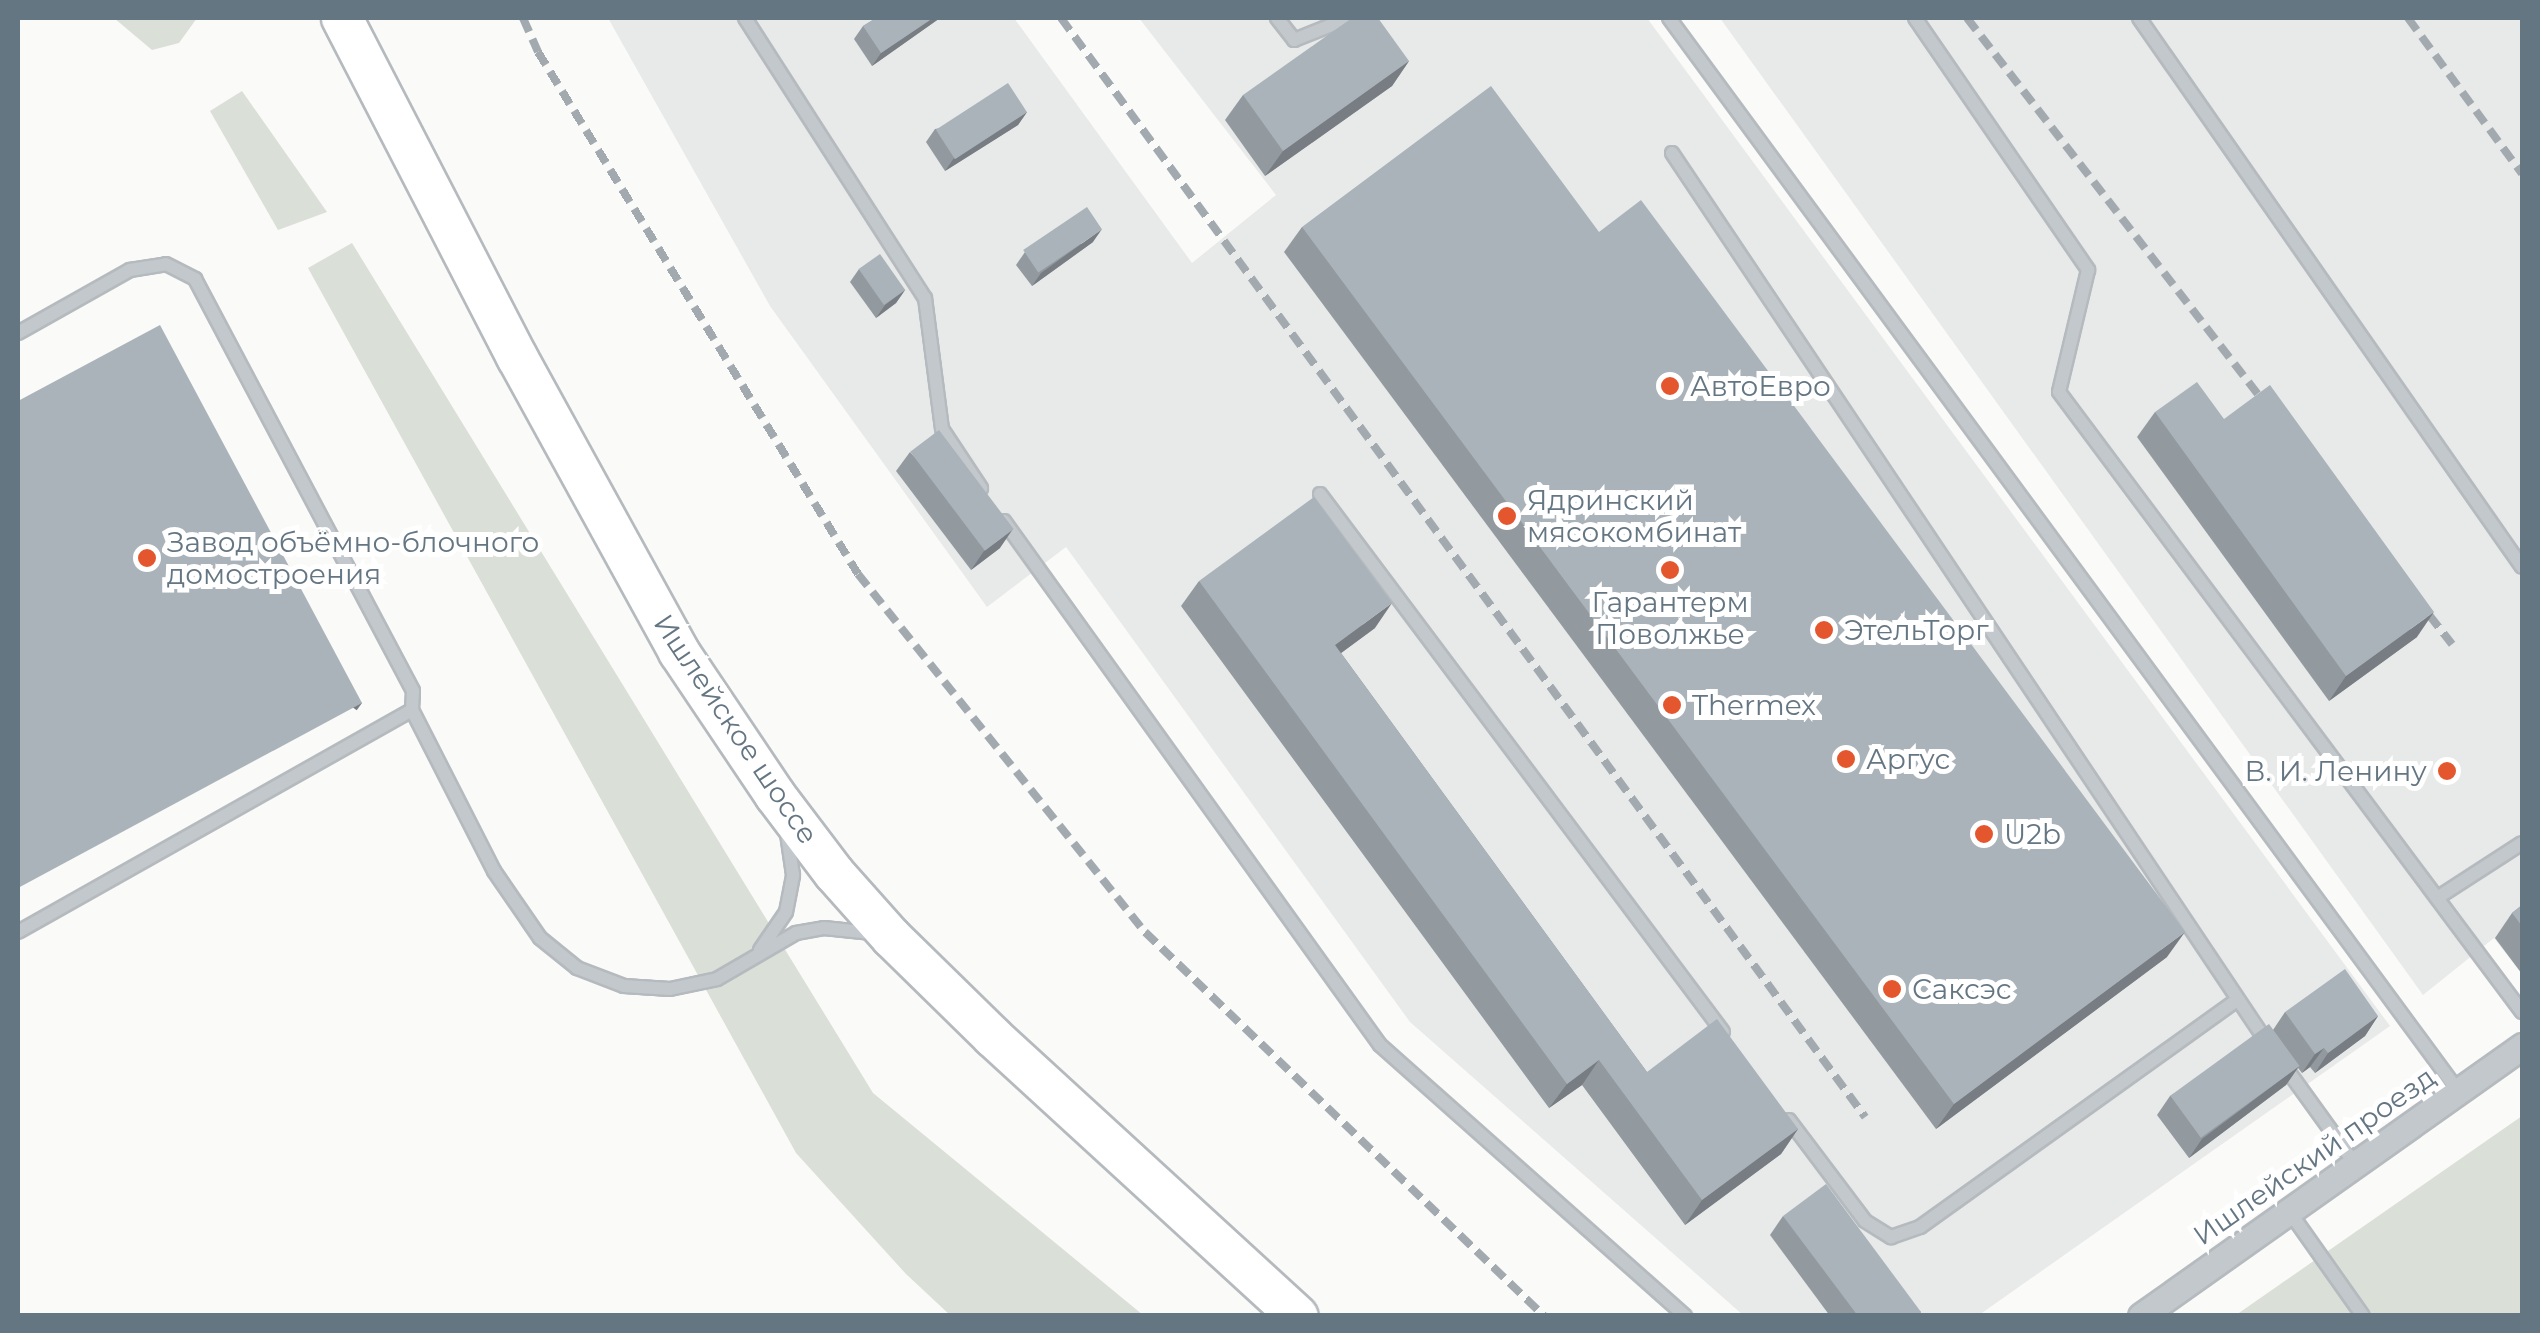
<!DOCTYPE html>
<meta charset="utf-8">
<style>
body{margin:0}
#map{position:relative;width:2540px;height:1333px;overflow:hidden;background:#fafaf8;font-family:Montserrat,sans-serif}
div>[style]{position:absolute}
.built>*{inset:0;background:#e8e9e9}
.green>*{inset:0;background:#dadfd7}
.roads{filter:drop-shadow(2px 0 #b5babe) drop-shadow(-2px 0 #b5babe) drop-shadow(0 2px #b5babe) drop-shadow(0 -2px #b5babe)}
.lane>*{height:12px;margin:-6px;padding:0 6px;transform-origin:6px;border-radius:6px;background:#c3c8cc}
.street>*{height:25px;margin:-12.5px;padding:0 12.5px;transform-origin:12.5px;border-radius:12.5px;background:#c3c8cc}
.primary>*{height:40px;margin:-20px;padding:0 20px;transform-origin:20px;border-radius:20px;background:#fff}
.rail>*{height:8px;margin-top:-4px;transform-origin:0;background:repeating-linear-gradient(90deg,#a2aab0 0 15px,transparent 0 23px)}
.wall>*{inset:0;background:#929a9f}
.shaded-wall>*{inset:0;background:#777d82;transform-origin:0 0}
.building>*{inset:0;background:#aab3b9;transform-origin:0 0}
.dots>*{width:28px;height:28px;translate:-50% -50%;box-sizing:border-box;border:5px solid #fff;border-radius:50%}
span{translate:-50% -50%;white-space:nowrap;text-align:center;line-height:1.15;-webkit-text-stroke:10px #fff;paint-order:stroke}
.poi-label{font-size:28px;color:#657683}
.left{translate:0 -50%;text-align:left}
.right{translate:-100% -50%;text-align:right}
.street-label{font-size:28px;color:#657683}
.frame{position:absolute;inset:0;border:20px solid #657683;pointer-events:none}
</style>
<div id="map">
<div class="built">
<div style="clip-path:polygon(608px 18px,1014px 18px,1192px 263px,1276px 195px,1139px 18px,1647px 18px,2390px 1026px,1979px 1315px,1743px 1315px,1410px 1022px,1066px 547px,987px 607px,770px 306px)"></div>
<div style="clip-path:polygon(1720px 18px,2522px 18px,2522px 974px,2494px 938px,2423px 995px)"></div>
</div>
<div class="green">
<div style="clip-path:polygon(114px 18px,197px 18px,179px 43px,152px 50px)"></div>
<div style="clip-path:polygon(242px 91px,327px 212px,278px 230px,210px 111px)"></div>
<div style="clip-path:polygon(352px 243px,873px 1093px,1143px 1315px,950px 1315px,906px 1274px,796px 1153px,308px 268px)"></div>
<div style="clip-path:polygon(2522px 1116px,2522px 1315px,2236px 1315px)"></div>
</div>
<div class="roads">
<div class="lane">
<div style="left:745px;top:18px;width:333px;rotate:57.3deg"></div>
<div style="left:925px;top:298px;width:132px;rotate:82.6deg"></div>
<div style="left:942px;top:429px;width:71px;rotate:56.5deg"></div>
<div style="left:1277px;top:18px;width:28px;rotate:52deg"></div>
<div style="left:1294px;top:40px;width:59px;rotate:-21.8deg"></div>
<div style="left:1669px;top:18px;width:1332px;rotate:53.67deg"></div>
<div style="left:1915px;top:18px;width:306px;rotate:55.5deg"></div>
<div style="left:2088px;top:270px;width:125px;rotate:103.4deg"></div>
<div style="left:2059px;top:392px;width:774px;rotate:53.25deg"></div>
<div style="left:2139px;top:18px;width:669px;rotate:55.1deg"></div>
<div style="left:1672px;top:153px;width:1072px;rotate:56.22deg"></div>
<div style="left:18px;top:333px;width:129px;rotate:-29.4deg"></div>
<div style="left:130px;top:270px;width:36px;rotate:-9deg"></div>
<div style="left:166px;top:264px;width:33px;rotate:27deg"></div>
<div style="left:195px;top:279px;width:466px;rotate:62.1deg"></div>
<div style="left:413px;top:691px;width:19px;rotate:93deg"></div>
<div style="left:412px;top:710px;width:452px;rotate:150.6deg"></div>
<div style="left:1320px;top:494px;width:672px;rotate:53.16deg"></div>
<div style="left:1004px;top:521px;width:645px;rotate:54.34deg"></div>
<div style="left:1380px;top:1045px;width:408px;rotate:41.6deg"></div>
<div style="left:412px;top:710px;width:181px;rotate:63deg"></div>
<div style="left:494px;top:871px;width:81px;rotate:55.5deg"></div>
<div style="left:540px;top:938px;width:48px;rotate:39deg"></div>
<div style="left:577px;top:968px;width:50px;rotate:21deg"></div>
<div style="left:624px;top:986px;width:46px;rotate:3.7deg"></div>
<div style="left:670px;top:989px;width:48px;rotate:-12deg"></div>
<div style="left:717px;top:979px;width:91px;rotate:-30.2deg"></div>
<div style="left:796px;top:933px;width:28px;rotate:-10deg"></div>
<div style="left:824px;top:928px;width:48px;rotate:5.9deg"></div>
<div style="left:2437px;top:898px;width:101px;rotate:-32.9deg"></div>
<div style="left:760px;top:950px;width:46px;rotate:-55.6deg"></div>
<div style="left:786px;top:912px;width:38px;rotate:-79deg"></div>
<div style="left:793px;top:875px;width:41px;rotate:-98.3deg"></div>
<div style="left:2283px;top:1064px;width:123px;rotate:54.2deg"></div>
<div style="left:1789px;top:1120px;width:126px;rotate:53deg"></div>
<div style="left:1865px;top:1221px;width:31px;rotate:32deg"></div>
<div style="left:1891px;top:1237px;width:31px;rotate:-19deg"></div>
<div style="left:1920px;top:1227px;width:390px;rotate:-35.6deg"></div>
<div style="left:2289px;top:1211px;width:128px;rotate:54.8deg"></div>
</div>
<div class="street">
<div style="left:2141px;top:1316px;width:467px;rotate:-35.3deg"></div>
</div>
<div class="primary">
<div style="left:342px;top:18px;width:382px;rotate:62.7deg"></div>
<div style="left:517px;top:357px;width:337px;rotate:61.2deg"></div>
<div style="left:679px;top:652px;width:172px;rotate:56.1deg"></div>
<div style="left:775px;top:795px;width:98px;rotate:52.9deg"></div>
<div style="left:834px;top:873px;width:87px;rotate:48.3deg"></div>
<div style="left:892px;top:938px;width:141px;rotate:44.4deg"></div>
<div style="left:993px;top:1037px;width:413px;rotate:42.5deg"></div>
</div>
</div>
<div class="rail">
<div style="left:523px;top:18px;width:37px;rotate:66deg"></div>
<div style="left:538px;top:52px;width:612px;rotate:58.49deg"></div>
<div style="left:858px;top:574px;width:459px;rotate:51.3deg"></div>
<div style="left:1145px;top:932px;width:554px;rotate:43.9deg"></div>
<div style="left:1061px;top:18px;width:1362px;rotate:53.81deg"></div>
<div style="left:1967px;top:18px;width:502px;rotate:52.29deg"></div>
<div style="left:2408px;top:18px;width:193px;rotate:53.8deg"></div>
<div style="left:2415px;top:597px;width:60px;rotate:51.8deg"></div>
</div>
<div class="wall">
<div style="clip-path:polygon(876px 18px,940px 18px,872px 66px,854px 39px,863px 26px)"></div>
<div style="clip-path:polygon(1409px 61px,1392px 86px,1265px 176px,1225px 120px,1243px 95px)"></div>
<div style="clip-path:polygon(1027px 112px,1018px 125px,945px 171px,926px 142px,935px 129px)"></div>
<div style="clip-path:polygon(1302px 227px,1599px 232px,2167px 957px,1936px 1129px,1284px 252px)"></div>
<div style="clip-path:polygon(1093px 242px,1032px 286px,1016px 265px,1025px 252px)"></div>
<div style="clip-path:polygon(859px 269px,905px 290px,896px 303px,876px 318px,850px 282px)"></div>
<div style="clip-path:polygon(2155px 412px,2224px 419px,2417px 637px,2329px 701px,2137px 437px)"></div>
<div style="clip-path:polygon(910px 452px,1000px 548px,971px 570px,896px 471px)"></div>
<div style="clip-path:polygon(1199px 581px,1375px 628px,1341px 653px,1647px 1072px,1798px 1129px,1781px 1154px,1685px 1225px,1582px 1085px,1549px 1108px,1181px 606px)"></div>
<div style="clip-path:polygon(2522px 905px,2522px 974px,2495px 938px,2512px 913px)"></div>
<div style="clip-path:polygon(2285px 1012px,2378px 1016px,2365px 1036px,2315px 1073px,2310px 1067px,2302px 1073px,2298px 1068px,2286px 1085px,2189px 1158px,2157px 1115px,2170px 1096px,2273px 1030px)"></div>
<div style="clip-path:polygon(1783px 1216px,1921px 1312px,1918px 1316px,1830px 1316px,1770px 1235px)"></div>
</div>
<div class="shaded-wall">
<div style="clip-path:polygon(933px 18px,940px 18px,872px 66px,881px 53px)"></div>
<div style="clip-path:polygon(1409px 61px,1392px 86px,1265px 176px,1283px 151px)"></div>
<div style="clip-path:polygon(1027px 112px,1018px 125px,945px 171px,954px 158px)"></div>
<div style="clip-path:polygon(1102px 229px,1093px 242px,1032px 286px,1041px 273px)"></div>
<div style="clip-path:polygon(905px 290px,896px 303px,876px 318px,885px 305px)"></div>
<div style="clip-path:polygon(1013px 529px,1000px 548px,971px 570px,984px 551px)"></div>
<div style="clip-path:polygon(1392px 603px,1375px 628px,1318px 670px,1335px 645px)"></div>
<div style="clip-path:polygon(2434px 612px,2417px 637px,2329px 701px,2346px 676px)"></div>
<div style="left:362px;top:703px;width:9px;height:391px;rotate:126deg"></div>
<div style="clip-path:polygon(2185px 932px,2167px 957px,1936px 1129px,1954px 1104px)"></div>
<div style="clip-path:polygon(2378px 1016px,2365px 1036px,2315px 1073px,2328px 1053px)"></div>
<div style="clip-path:polygon(2324px 1048px,2310px 1067px,2302px 1073px,2315px 1054px)"></div>
<div style="clip-path:polygon(1599px 1060px,1582px 1085px,1549px 1108px,1567px 1084px)"></div>
<div style="clip-path:polygon(2299px 1066px,2286px 1085px,2189px 1158px,2202px 1139px)"></div>
<div style="clip-path:polygon(1798px 1129px,1781px 1154px,1685px 1225px,1702px 1200px)"></div>
</div>
<div class="building">
<div style="clip-path:polygon(876px 18px,933px 18px,881px 53px,863px 26px)"></div>
<div style="clip-path:polygon(1352px 18px,1378px 18px,1409px 61px,1283px 151px,1243px 95px)"></div>
<div style="left:1008px;top:83px;width:35px;height:86px;rotate:57deg"></div>
<div style="clip-path:polygon(1491px 86px,1599px 232px,1641px 200px,2185px 932px,1954px 1104px,1302px 227px)"></div>
<div style="left:1087px;top:207px;width:27px;height:77px;rotate:56deg"></div>
<div style="left:880px;top:254px;width:44px;height:26px;rotate:55deg"></div>
<div style="clip-path:polygon(160px 325px,362px 703px,18px 888px,18px 401px)"></div>
<div style="clip-path:polygon(2197px 382px,2224px 419px,2270px 385px,2434px 612px,2346px 676px,2155px 412px)"></div>
<div style="left:939px;top:430px;width:124px;height:36px;rotate:53deg"></div>
<div style="clip-path:polygon(1314px 497px,1392px 603px,1335px 645px,1647px 1072px,1717px 1019px,1798px 1129px,1702px 1200px,1599px 1060px,1567px 1084px,1199px 581px)"></div>
<div style="clip-path:polygon(2522px 905px,2522px 926px,2512px 913px)"></div>
<div style="clip-path:polygon(2345px 969px,2378px 1016px,2328px 1053px,2324px 1048px,2315px 1054px,2285px 1012px)"></div>
<div style="left:2269px;top:1024px;width:52px;height:122px;rotate:54deg"></div>
<div style="clip-path:polygon(1826px 1184px,1921px 1312px,1916px 1316px,1858px 1316px,1783px 1216px)"></div>
</div>
<div class="dots">
<div style="left:1670px;top:386px;background:#e4572e"></div>
<div style="left:1507px;top:516px;background:#e4572e"></div>
<div style="left:147px;top:558px;background:#e4572e"></div>
<div style="left:1670px;top:570px;background:#e4572e"></div>
<div style="left:1824px;top:630px;background:#e4572e"></div>
<div style="left:1672px;top:705px;background:#e4572e"></div>
<div style="left:1846px;top:759px;background:#e4572e"></div>
<div style="left:2447px;top:771px;background:#e4572e"></div>
<div style="left:1984px;top:834px;background:#e4572e"></div>
<div style="left:1892px;top:989px;background:#e4572e"></div>
</div>
<div class="poi-label">
<span class="left" style="left:1690px;top:386px">АвтоЕвро</span>
<span class="left" style="left:1527px;top:516px">Ядринский<br>мясокомбинат</span>
<span class="left" style="left:167px;top:558px">Завод объёмно-блочного<br>домостроения</span>
<span style="left:1670px;top:618px">Гарантерм<br>Поволжье</span>
<span class="left" style="left:1844px;top:630px">ЭтельТорг</span>
<span class="left" style="left:1692px;top:705px">Thermex</span>
<span class="left" style="left:1866px;top:759px">Аргус</span>
<span class="right" style="left:2427px;top:771px">В. И. Ленину</span>
<span class="left" style="left:2004px;top:834px">U2b</span>
<span class="left" style="left:1912px;top:989px">Саксэс</span>
</div>
<div class="street-label">
<span style="left:736px;top:729px;rotate:56deg">Ишлейское шоссе</span>
<span style="left:2314px;top:1156px;rotate:-35deg">Ишлейский проезд</span>
</div>
<div class="frame"></div>
</div>
